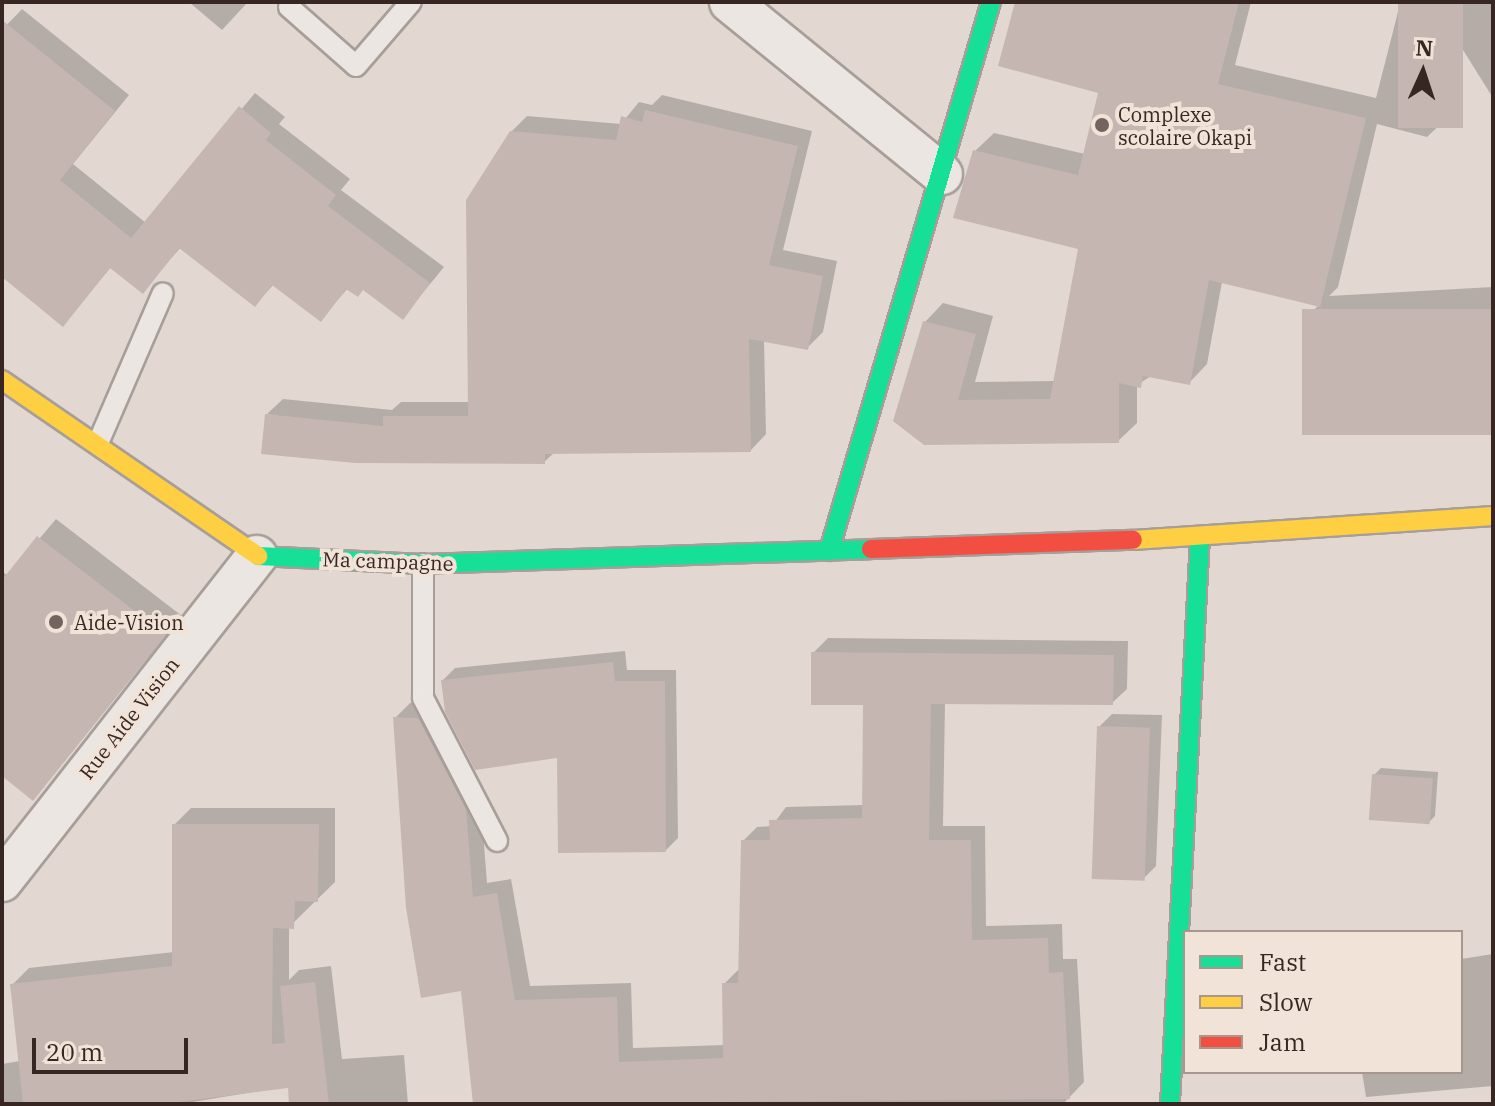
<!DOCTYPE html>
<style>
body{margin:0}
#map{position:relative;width:1495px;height:1106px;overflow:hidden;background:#e2d8d1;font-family:"IBM Plex Serif",serif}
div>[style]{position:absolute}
.shadow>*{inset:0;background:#0003}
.building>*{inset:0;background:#c6b6b2;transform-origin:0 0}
.roads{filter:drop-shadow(2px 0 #a89e99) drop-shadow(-2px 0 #a89e99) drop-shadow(0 2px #a89e99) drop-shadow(0 -2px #a89e99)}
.lane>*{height:20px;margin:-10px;padding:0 10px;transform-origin:10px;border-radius:10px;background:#ebe6e1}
.street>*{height:40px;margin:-20px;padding:0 20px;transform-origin:20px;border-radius:20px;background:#ebe6e1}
.fast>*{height:18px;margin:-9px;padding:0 9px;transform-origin:9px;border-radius:9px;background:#16e098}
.slow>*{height:18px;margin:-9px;padding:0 9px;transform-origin:9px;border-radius:9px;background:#ffcf43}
.jam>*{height:18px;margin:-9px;padding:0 9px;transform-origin:9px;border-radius:9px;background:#f24e42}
.dots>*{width:22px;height:22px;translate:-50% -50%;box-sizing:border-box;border:4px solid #f2e3d8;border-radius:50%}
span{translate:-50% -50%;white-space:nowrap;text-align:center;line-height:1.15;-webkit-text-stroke:8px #f2e3d8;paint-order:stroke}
.poi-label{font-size:20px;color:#372621}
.left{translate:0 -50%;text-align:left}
.street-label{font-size:20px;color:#372621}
.frame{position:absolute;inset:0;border:4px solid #372621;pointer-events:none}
.legend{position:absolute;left:1183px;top:930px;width:280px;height:144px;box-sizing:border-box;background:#f2e3d8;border:2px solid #a7978f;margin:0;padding:10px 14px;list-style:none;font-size:24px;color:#372621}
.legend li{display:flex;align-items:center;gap:16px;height:40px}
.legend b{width:40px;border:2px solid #a7978f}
.north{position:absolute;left:1383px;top:32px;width:80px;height:80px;-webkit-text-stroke:6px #f2e3d8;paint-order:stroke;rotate:3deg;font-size:22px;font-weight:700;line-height:32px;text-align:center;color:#372621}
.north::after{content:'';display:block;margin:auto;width:28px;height:36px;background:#372621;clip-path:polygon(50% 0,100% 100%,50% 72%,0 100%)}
.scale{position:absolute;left:32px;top:1038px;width:156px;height:36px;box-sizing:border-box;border:4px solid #372621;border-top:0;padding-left:10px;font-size:24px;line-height:28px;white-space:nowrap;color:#372621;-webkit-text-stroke:6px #f2e3d8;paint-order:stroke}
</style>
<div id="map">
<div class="shadow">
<div style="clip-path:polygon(189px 2px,248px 2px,222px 30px)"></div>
<div style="clip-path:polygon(1016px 2px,1251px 2px,1235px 65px,1376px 98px,1400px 4px,1393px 2px,1493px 2px,1493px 98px,1463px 50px,1446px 119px,1427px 137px,1377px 124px,1338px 287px,1329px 296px,1493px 287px,1493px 433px,1304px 319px,1319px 305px,1222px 282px,1207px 364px,1189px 383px,1151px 376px,1137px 385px,1137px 423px,1118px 441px,924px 443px,925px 322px,943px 303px,993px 316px,975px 382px,1056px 381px,1081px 247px,975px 151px,994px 133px,1085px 154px,1100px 92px)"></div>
<div style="clip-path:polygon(22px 9px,129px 95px,73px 164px,146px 223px,255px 93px,285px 117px,279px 124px,350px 179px,341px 190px,444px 267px,403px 317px,364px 288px,348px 288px,321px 319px,274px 284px,255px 305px,181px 247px,143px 291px,112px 266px,63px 324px,2px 275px,2px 30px)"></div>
<div style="clip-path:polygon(662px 95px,812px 131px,783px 250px,837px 261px,823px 332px,807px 348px,764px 340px,766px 434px,751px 450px,555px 452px,544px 462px,267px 414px,283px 399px,392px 410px,401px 402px,470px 402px,511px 132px,527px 116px,621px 124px,639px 102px,652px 105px)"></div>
<div style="clip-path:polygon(56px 519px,182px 616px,33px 798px,2px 774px,2px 571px,8px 576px)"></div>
<div style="clip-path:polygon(828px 638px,1128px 641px,1127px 689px,1112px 703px,945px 702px,943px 826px,985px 826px,986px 926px,1062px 924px,1063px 959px,1077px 959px,1084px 1082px,1063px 1104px,596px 1104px,595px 1088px,463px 989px,395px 718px,410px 703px,433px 704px,480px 793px,487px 883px,511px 879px,530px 986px,631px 983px,633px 1048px,725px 1045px,724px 984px,739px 969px,743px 841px,757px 827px,772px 826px,786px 807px,864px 805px,865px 703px,813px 653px)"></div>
<div style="clip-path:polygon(625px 651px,627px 670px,676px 670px,678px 838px,666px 850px,559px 756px,443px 680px,455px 668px)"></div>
<div style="clip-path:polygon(1112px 714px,1162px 715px,1156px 866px,1143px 879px,1099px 727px)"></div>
<div style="clip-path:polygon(1381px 768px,1438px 772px,1435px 816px,1429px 822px,1374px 775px)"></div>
<div style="clip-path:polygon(191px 808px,335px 808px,335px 882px,289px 927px,289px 980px,299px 970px,331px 966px,342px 1059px,404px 1055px,408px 1104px,291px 1104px,290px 1086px,181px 1104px,2px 1104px,2px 1064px,20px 1061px,12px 985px,29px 968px,174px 952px,174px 825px)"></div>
<div style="clip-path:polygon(1493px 954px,1493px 1086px,1366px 1097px,1362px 1072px,1461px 1072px,1461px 959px)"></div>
</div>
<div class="building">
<div style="clip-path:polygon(1015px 2px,1239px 2px,1218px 84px,1366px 118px,1320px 307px,1209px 280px,1190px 385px,1143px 376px,1141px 388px,1119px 383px,1119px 443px,924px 445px,893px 421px,923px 321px,976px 334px,958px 400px,1050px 399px,1078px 249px,953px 218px,973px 150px,1078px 175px,1098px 93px,998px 66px)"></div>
<div style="left:1398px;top:2px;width:65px;height:126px"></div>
<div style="clip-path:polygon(2px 20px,115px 111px,60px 180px,131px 238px,239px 106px,271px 133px,266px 140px,336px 195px,328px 206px,430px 283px,403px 320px,363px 290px,358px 297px,346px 289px,321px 322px,272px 285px,255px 307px,179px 248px,143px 294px,110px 268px,63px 327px,2px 277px)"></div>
<div style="clip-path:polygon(645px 110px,798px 146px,769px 265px,823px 276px,808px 350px,749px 339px,751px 452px,545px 454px,545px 464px,355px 463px,261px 454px,265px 414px,383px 426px,383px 416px,468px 416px,466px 200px,510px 131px,616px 140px,621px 116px,642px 122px)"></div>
<div style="left:1493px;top:309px;width:126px;height:191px;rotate:90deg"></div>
<div style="clip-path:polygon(37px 536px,166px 635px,33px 801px,2px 776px,2px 580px)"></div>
<div style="clip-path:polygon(811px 652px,1114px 655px,1113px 705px,931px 704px,929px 840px,971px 840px,972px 940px,1048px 938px,1049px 973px,1063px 972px,1070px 1099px,473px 1104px,461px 991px,421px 998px,406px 908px,393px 717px,418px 718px,466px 809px,473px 897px,497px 893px,515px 1000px,617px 997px,619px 1062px,723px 1058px,722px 983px,738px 983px,741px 840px,770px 840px,769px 820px,862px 818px,863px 705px,811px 705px)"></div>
<div style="clip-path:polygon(613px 662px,615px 681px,665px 681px,666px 852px,558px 853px,557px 758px,475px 770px,445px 712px,441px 680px)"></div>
<div style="left:1097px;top:726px;width:53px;height:153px;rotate:2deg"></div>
<div style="left:1372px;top:774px;width:61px;height:46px;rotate:4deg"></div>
<div style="clip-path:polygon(172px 824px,319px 824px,318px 902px,295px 901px,294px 929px,273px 928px,272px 1044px,285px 1043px,280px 986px,315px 982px,329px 1104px,289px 1104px,288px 1088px,163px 1104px,23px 1104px,10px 984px,172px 966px)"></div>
</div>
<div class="roads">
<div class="lane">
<div style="left:289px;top:7px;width:89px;rotate:41.4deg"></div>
<div style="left:356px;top:66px;width:84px;rotate:-49.3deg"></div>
<div style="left:98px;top:443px;width:163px;rotate:-66.6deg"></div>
<div style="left:423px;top:564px;width:134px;rotate:90deg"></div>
<div style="left:423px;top:698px;width:161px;rotate:62.6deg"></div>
</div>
<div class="street">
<div style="left:730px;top:2px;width:273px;rotate:39.1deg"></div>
<div style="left:2px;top:881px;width:413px;rotate:-51.9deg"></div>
</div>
<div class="fast">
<div style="left:829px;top:551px;width:572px;rotate:-73.56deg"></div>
<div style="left:258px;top:556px;width:165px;rotate:2.8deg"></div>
<div style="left:423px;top:564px;width:448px;rotate:-1.9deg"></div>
<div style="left:1170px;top:1104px;width:567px;rotate:-86.97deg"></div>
</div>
<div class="slow">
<div style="left:2px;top:380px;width:311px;rotate:34.5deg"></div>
<div style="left:1133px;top:540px;width:361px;rotate:-3.8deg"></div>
</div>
<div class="jam">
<div style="left:871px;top:549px;width:262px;rotate:-2deg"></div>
</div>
</div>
<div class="dots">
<div style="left:1102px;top:125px;background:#73645f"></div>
<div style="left:56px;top:622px;background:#73645f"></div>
</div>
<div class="poi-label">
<span class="left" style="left:1118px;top:126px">Complexe<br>scolaire Okapi</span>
<span class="left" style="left:74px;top:622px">Aide-Vision</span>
</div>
<div class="street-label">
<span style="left:388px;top:561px;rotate:2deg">Ma campagne</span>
<span style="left:129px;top:718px;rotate:-52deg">Rue Aide Vision</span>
</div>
<div class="frame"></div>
<ul class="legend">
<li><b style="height:10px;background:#16e098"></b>Fast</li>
<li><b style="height:10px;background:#ffcf43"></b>Slow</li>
<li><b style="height:10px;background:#f24e42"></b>Jam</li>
</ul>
<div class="north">N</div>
<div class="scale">20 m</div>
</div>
